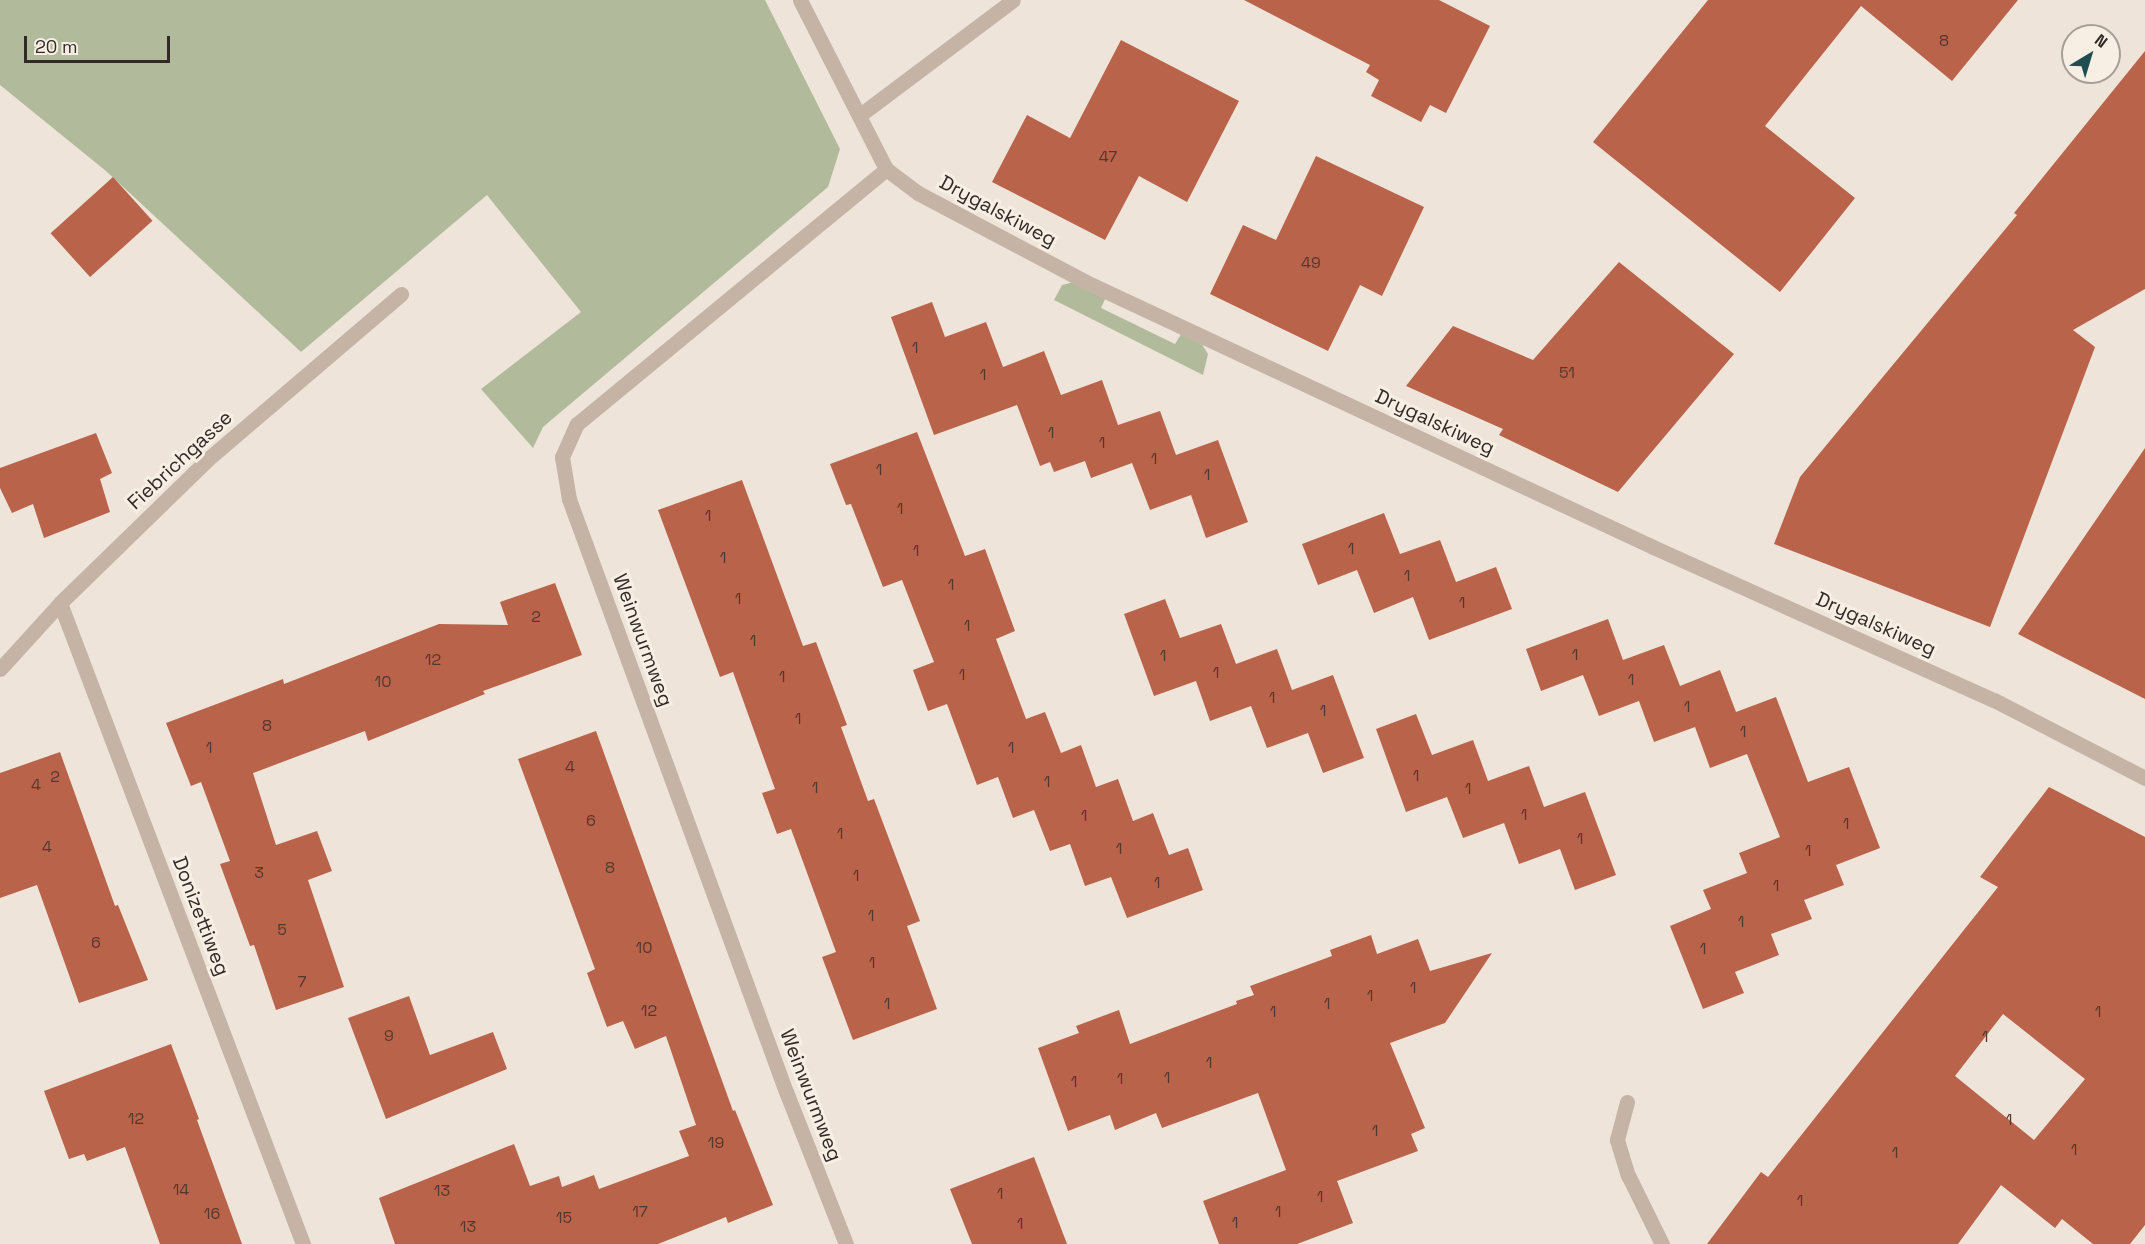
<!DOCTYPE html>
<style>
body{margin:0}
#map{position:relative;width:2145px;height:1244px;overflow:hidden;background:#eee4d9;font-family:"Space Grotesk",sans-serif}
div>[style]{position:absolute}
.green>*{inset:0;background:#b1bb9b}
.building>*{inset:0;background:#ba634b;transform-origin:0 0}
.lane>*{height:15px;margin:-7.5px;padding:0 7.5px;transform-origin:7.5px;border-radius:7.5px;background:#c5b4a6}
.street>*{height:15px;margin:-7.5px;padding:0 7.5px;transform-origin:7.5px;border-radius:7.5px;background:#c5b4a6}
span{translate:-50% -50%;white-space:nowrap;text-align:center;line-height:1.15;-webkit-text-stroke:6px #f7eee4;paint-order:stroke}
.number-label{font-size:16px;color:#54382f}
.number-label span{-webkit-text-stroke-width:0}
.street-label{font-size:20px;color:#322a26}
.north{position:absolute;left:2061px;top:24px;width:60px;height:60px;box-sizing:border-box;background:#f7eee4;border:2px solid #a8a098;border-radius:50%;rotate:38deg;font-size:16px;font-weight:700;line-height:24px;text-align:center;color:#322a26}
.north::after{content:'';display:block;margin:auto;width:21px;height:27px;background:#204d4f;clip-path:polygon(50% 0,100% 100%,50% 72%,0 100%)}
.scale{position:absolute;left:24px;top:36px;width:146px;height:27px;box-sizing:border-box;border:3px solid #322a26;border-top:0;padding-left:8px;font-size:18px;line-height:21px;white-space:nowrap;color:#322a26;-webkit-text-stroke:4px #f7eee4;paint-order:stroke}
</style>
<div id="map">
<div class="green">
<div style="clip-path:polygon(0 0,765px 0,840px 149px,828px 187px,543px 427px,533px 448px,481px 389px,581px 312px,487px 195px,301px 352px,106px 171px,0 85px)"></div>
<div style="clip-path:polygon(1074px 282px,1106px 297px,1101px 308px,1175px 344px,1181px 334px,1201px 343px,1208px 354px,1203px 375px,1054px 300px,1062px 285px)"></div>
</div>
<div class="building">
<div style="clip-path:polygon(1244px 0,1439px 0,1490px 26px,1446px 113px,1430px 105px,1421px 122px,1371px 96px,1379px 80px,1366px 72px,1370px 65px)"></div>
<div style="clip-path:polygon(1708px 0,2018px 0,1952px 81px,1861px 6px,1765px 126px,1855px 198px,1780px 292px,1593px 142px)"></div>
<div style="clip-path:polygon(1121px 40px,1239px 101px,1187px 202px,1139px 176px,1105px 240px,992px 182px,1027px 115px,1070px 138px)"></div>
<div style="clip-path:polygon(2145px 51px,2145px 289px,2073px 330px,2095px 347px,1990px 627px,1774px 544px,1800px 477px,2017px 215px,2014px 213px)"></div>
<div style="clip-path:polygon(1316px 156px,1424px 207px,1382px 296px,1360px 285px,1328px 351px,1210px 294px,1243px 225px,1276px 240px)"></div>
<div style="left:113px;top:177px;width:59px;height:84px;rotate:48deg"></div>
<div style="clip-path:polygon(1619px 262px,1734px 354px,1618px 492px,1499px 435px,1503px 429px,1406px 386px,1453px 326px,1533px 360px)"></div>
<div style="clip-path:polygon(932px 302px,945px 337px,986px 322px,1003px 367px,1044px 351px,1061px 395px,1102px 380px,1118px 425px,1160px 411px,1176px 455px,1218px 440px,1248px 522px,1206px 538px,1191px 495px,1150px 510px,1132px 463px,1091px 478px,1085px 461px,1054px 472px,1050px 462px,1040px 466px,1017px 405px,934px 435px,891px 317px)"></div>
<div style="clip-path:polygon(917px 432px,965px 556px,985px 549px,1015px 631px,996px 639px,1026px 719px,1045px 712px,1061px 753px,1081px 745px,1096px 787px,1118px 779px,1133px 821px,1153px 813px,1169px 855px,1188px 848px,1203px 890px,1127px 918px,1111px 877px,1085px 886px,1070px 844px,1050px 851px,1034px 810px,1013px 818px,998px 777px,977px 785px,947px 704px,928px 711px,913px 670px,934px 662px,902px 580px,883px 587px,851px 504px,846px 505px,830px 464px)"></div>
<div style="clip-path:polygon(96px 433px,112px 473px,100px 479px,110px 512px,44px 538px,33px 504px,12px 513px,0 488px,0 468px)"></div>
<div style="clip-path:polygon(2145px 448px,2145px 699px,2018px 634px)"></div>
<div style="clip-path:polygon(742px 480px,803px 646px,816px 642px,847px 725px,841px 727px,868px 801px,874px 799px,920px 921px,907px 926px,937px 1009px,853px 1040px,822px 957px,836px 952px,791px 829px,777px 834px,762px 793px,775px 789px,748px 714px,733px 672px,720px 677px,658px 510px)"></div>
<div style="clip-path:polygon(1384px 513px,1400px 554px,1440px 540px,1456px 582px,1496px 567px,1512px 609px,1429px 640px,1413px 597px,1374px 613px,1357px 570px,1318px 585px,1302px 544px)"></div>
<div style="clip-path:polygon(555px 583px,582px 655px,483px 691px,485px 694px,368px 741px,365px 731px,253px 773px,276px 845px,317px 831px,332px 871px,308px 880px,344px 987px,276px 1010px,254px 945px,250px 946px,220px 864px,230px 861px,201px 782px,191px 786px,166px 723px,283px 679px,284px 684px,439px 624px,508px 625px,500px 602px)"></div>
<div style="clip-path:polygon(1165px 599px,1180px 638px,1221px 624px,1236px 664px,1277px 649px,1292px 690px,1333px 675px,1364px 758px,1323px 773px,1308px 733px,1267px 748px,1251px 706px,1210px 721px,1196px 681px,1154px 696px,1124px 614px)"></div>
<div style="clip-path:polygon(1608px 619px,1623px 660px,1664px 645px,1680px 686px,1720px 670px,1736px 712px,1776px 697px,1808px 782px,1849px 767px,1880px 848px,1836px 865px,1844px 885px,1804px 900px,1812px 919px,1771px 934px,1779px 955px,1735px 972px,1744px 993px,1703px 1009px,1670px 926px,1711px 909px,1703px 890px,1747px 873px,1739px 853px,1780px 837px,1747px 754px,1710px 768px,1695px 727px,1654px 742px,1639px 701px,1599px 716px,1583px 675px,1541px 691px,1526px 649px)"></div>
<div style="clip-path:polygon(1416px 714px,1432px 755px,1473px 740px,1488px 781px,1529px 766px,1544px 807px,1585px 792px,1616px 875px,1575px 890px,1560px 849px,1519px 864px,1504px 823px,1463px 838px,1447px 797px,1406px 812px,1376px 729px)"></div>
<div style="clip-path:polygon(596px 731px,733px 1111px,735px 1110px,773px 1205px,728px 1223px,726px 1217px,658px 1244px,395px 1244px,379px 1198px,514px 1144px,530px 1186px,559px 1176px,562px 1187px,594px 1175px,599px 1189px,689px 1156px,679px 1131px,696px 1125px,666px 1036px,635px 1049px,623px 1021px,607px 1027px,587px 973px,595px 969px,518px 759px)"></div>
<div style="clip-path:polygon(60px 752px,115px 906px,118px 905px,148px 980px,79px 1003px,37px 885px,0 898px,0 773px)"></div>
<div style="clip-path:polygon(evenodd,2049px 787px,2145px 837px,2145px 1225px,2130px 1244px,2093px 1244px,2062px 1219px,2055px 1228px,2001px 1185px,1958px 1244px,1707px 1244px,1761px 1172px,1768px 1177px,1998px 887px,1980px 877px,2049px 787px,2003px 1014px,2085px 1079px,2034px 1140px,1955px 1076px,2003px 1014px)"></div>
<div style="clip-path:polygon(1371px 935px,1377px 954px,1418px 939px,1430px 971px,1492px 953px,1445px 1023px,1390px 1043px,1425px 1128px,1411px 1134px,1418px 1151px,1337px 1181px,1353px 1223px,1297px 1244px,1219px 1244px,1203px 1201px,1286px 1170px,1258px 1093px,1162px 1128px,1156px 1113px,1115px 1130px,1110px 1115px,1068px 1131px,1038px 1048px,1079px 1033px,1076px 1026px,1119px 1010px,1130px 1044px,1237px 1004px,1236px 1001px,1254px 995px,1250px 986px,1332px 956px,1330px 950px)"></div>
<div style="clip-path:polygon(409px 996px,430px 1055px,493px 1032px,507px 1069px,386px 1119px,348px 1018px)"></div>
<div style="clip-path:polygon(171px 1044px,199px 1119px,197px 1120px,242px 1244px,160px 1244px,125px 1147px,87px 1161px,84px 1154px,69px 1159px,44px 1091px)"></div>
<div style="clip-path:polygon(1034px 1157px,1067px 1244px,972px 1244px,950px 1189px)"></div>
</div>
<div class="lane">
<div style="left:860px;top:115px;width:191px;rotate:-36.9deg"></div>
</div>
<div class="street">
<div style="left:800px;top:0;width:190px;rotate:63deg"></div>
<div style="left:886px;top:169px;width:40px;rotate:37deg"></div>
<div style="left:918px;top:193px;width:190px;rotate:27.9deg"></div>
<div style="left:1086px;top:282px;width:626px;rotate:25.05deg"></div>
<div style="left:1653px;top:547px;width:374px;rotate:24.2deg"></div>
<div style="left:1994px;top:700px;width:170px;rotate:27.3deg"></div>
<div style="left:60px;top:603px;width:686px;rotate:69.24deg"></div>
<div style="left:0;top:669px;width:89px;rotate:-47.7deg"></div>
<div style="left:60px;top:603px;width:206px;rotate:-44.2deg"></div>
<div style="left:208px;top:459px;width:254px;rotate:-40.5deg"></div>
<div style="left:1627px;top:1102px;width:39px;rotate:105deg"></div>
<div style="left:1617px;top:1140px;width:37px;rotate:73deg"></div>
<div style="left:1628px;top:1175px;width:77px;rotate:63.8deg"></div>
<div style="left:846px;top:1244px;width:163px;rotate:-111.5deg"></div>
<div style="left:786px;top:1092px;width:631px;rotate:-110.1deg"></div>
<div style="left:569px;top:499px;width:43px;rotate:-99.5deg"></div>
<div style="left:562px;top:457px;width:36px;rotate:-66deg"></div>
<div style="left:577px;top:424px;width:401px;rotate:-39.5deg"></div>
</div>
<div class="number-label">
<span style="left:1944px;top:41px">8</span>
<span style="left:1108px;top:157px">47</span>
<span style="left:1311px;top:263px">49</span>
<span style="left:915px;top:348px">1</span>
<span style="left:1567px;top:373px">51</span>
<span style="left:983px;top:375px">1</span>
<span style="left:1051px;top:433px">1</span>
<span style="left:1102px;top:443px">1</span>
<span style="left:1154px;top:459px">1</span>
<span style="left:879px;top:470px">1</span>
<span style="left:1207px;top:475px">1</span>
<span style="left:900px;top:509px">1</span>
<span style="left:708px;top:516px">1</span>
<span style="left:1351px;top:549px">1</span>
<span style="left:916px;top:551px">1</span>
<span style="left:723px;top:558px">1</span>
<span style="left:1407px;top:576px">1</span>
<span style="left:951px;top:585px">1</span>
<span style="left:738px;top:599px">1</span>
<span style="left:1462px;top:603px">1</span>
<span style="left:536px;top:617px">2</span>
<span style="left:967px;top:626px">1</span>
<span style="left:753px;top:641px">1</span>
<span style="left:1575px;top:655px">1</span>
<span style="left:1163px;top:656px">1</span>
<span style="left:433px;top:660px">12</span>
<span style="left:1216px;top:673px">1</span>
<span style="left:962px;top:675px">1</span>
<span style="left:782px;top:677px">1</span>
<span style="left:1631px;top:680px">1</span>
<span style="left:383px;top:682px">10</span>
<span style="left:1272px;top:698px">1</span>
<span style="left:1687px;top:707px">1</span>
<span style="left:1323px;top:711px">1</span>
<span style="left:798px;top:719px">1</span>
<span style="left:267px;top:726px">8</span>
<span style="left:1743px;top:732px">1</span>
<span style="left:209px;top:748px">1</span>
<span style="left:1011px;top:748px">1</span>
<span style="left:570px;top:767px">4</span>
<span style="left:1416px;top:776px">1</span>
<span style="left:55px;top:777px">2</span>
<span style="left:1047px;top:782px">1</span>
<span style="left:36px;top:785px">4</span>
<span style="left:815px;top:788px">1</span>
<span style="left:1468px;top:789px">1</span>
<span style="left:1524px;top:815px">1</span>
<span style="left:1084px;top:816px">1</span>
<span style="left:591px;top:821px">6</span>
<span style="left:1846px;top:824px">1</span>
<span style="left:840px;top:834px">1</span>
<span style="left:1580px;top:839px">1</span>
<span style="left:47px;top:847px">4</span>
<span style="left:1119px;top:849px">1</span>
<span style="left:1808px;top:851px">1</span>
<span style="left:610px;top:868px">8</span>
<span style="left:259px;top:873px">3</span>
<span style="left:856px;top:876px">1</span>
<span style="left:1157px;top:883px">1</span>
<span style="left:1776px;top:886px">1</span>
<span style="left:871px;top:916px">1</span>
<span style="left:1741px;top:922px">1</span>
<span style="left:282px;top:930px">5</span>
<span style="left:96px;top:943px">6</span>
<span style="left:644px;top:948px">10</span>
<span style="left:1703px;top:949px">1</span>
<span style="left:872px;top:963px">1</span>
<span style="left:302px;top:982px">7</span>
<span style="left:1413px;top:988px">1</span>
<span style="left:1370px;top:996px">1</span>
<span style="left:887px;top:1004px">1</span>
<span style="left:1327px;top:1004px">1</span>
<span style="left:649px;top:1011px">12</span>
<span style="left:1273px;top:1012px">1</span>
<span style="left:2098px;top:1012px">1</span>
<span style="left:389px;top:1036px">9</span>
<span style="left:1985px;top:1037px">1</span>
<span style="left:1209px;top:1063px">1</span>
<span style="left:1167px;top:1078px">1</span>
<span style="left:1120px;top:1079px">1</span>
<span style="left:1074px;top:1082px">1</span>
<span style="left:136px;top:1119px">12</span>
<span style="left:2009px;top:1120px">1</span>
<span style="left:1375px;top:1131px">1</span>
<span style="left:716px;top:1143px">19</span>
<span style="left:2074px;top:1150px">1</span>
<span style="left:1895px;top:1153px">1</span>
<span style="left:181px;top:1190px">14</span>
<span style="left:442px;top:1191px">13</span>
<span style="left:1000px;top:1194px">1</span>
<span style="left:1320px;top:1197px">1</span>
<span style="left:1800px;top:1201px">1</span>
<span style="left:640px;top:1212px">17</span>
<span style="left:1278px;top:1212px">1</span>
<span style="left:212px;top:1214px">16</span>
<span style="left:564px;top:1218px">15</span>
<span style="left:1235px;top:1223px">1</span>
<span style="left:1020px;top:1224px">1</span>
<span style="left:468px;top:1227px">13</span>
</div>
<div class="street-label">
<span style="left:998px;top:211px;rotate:28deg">Drygalskiweg</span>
<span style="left:1435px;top:422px;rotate:25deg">Drygalskiweg</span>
<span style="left:180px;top:460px;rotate:-43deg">Fiebrichgasse</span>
<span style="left:1876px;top:624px;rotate:24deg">Drygalskiweg</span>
<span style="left:643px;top:640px;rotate:70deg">Weinwurmweg</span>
<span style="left:201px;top:916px;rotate:69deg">Donizettiweg</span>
<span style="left:811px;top:1095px;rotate:69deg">Weinwurmweg</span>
</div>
<div class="north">N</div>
<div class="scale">20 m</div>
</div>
